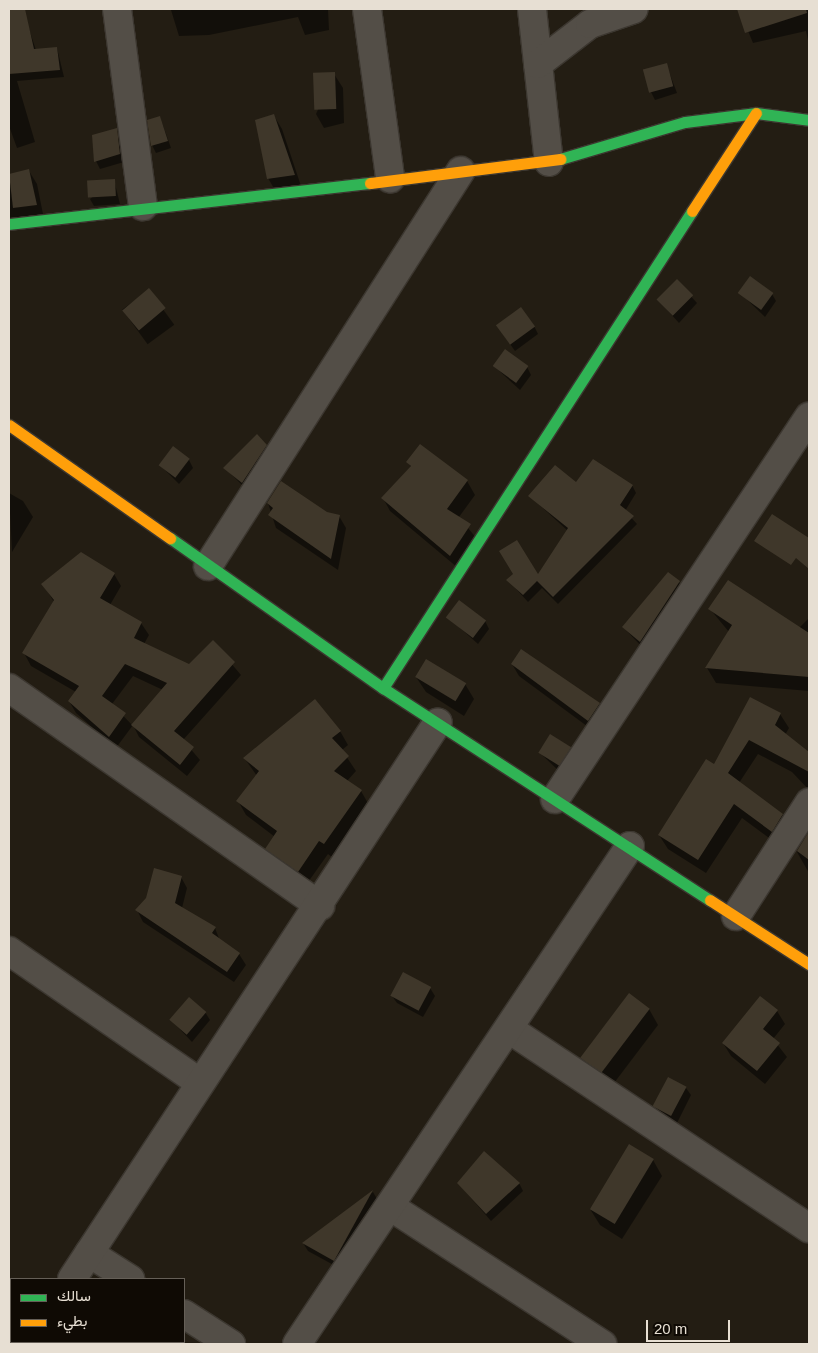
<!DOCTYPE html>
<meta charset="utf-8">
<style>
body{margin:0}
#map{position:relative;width:818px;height:1353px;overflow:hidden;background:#231d13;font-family:Arial,Vazirmatn,sans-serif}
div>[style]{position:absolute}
.shadow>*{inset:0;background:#0007;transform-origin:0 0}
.building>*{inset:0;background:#3f372a;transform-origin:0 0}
.roads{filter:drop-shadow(1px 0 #3c3730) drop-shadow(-1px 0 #3c3730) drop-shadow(0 1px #3c3730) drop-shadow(0 -1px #3c3730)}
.street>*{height:28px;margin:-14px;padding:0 14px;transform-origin:14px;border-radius:14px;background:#534e47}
.fast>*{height:11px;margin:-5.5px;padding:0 5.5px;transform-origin:5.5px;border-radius:5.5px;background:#30b455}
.slow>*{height:11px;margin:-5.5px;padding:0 5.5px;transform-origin:5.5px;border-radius:5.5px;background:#ff9f0a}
span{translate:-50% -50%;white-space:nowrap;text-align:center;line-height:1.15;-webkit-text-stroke:4px #0f0a04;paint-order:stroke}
.frame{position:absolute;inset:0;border:10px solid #e7dfd3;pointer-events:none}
.legend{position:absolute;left:10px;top:1278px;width:175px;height:65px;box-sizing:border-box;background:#0f0a04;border:1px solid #655f57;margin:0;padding:6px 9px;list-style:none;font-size:15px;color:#e7dfd3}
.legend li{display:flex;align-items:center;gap:10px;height:25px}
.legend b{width:25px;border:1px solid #655f57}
.scale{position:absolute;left:646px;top:1320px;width:84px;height:22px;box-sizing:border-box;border:2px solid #e7dfd3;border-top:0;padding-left:6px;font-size:15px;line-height:18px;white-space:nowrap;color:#e7dfd3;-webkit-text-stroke:4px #0f0a04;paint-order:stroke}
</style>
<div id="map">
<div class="shadow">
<div style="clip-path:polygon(328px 9px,329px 30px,305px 35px,298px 17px,209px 35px,179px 36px,171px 10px)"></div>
<div style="clip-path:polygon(739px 9px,809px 9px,809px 45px,806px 31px,753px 43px)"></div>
<div style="clip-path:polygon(26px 20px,36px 50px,57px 48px,64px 77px,17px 81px,35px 142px,17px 148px,9px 126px,9px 24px)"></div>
<div style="clip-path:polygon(666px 64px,677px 93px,655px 100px,651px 92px)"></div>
<div style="clip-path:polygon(334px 74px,343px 88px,344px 123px,324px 128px,316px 114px)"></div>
<div style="clip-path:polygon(274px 116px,282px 129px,302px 189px,276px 192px,268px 178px)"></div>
<div style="clip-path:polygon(160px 117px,171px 148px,156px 153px,152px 145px)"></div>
<div style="clip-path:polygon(116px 130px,124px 162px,100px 169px,96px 161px)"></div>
<div style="clip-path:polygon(29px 171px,37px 184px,44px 219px,9px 220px,9px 175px)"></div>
<div style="clip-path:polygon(114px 180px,120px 204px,94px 206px,90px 199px)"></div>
<div style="clip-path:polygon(677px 281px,697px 303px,679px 323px,659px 301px)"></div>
<div style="left:149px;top:290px;width:43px;height:33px;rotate:54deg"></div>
<div style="clip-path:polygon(739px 292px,772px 294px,776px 301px,765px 317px)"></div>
<div style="clip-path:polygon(534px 326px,538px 334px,515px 351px,502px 333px)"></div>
<div style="clip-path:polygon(494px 366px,527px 367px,531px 375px,520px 390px)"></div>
<div style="clip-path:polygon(266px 445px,271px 453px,247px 490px,225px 468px)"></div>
<div style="clip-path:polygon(420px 446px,467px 481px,475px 495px,459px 517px,477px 539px,458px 568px,390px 511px,383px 498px,411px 467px,408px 462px)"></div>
<div style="clip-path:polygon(189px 460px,193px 468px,179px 484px,159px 464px)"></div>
<div style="clip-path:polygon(576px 484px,632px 485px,636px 493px,625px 511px,637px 524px,558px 604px,542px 588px,528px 602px,508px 580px,538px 576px,568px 531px,534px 500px)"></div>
<div style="clip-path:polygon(9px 493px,23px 501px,33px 517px,12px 552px)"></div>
<div style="clip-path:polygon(268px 503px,339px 516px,346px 528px,338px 570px,276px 528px)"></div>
<div style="clip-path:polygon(evenodd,114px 574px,121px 586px,110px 605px,141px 623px,149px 635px,144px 644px,189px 665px,213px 642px,241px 675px,183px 740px,200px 760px,187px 776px,139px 737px,133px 725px,116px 748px,76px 713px,69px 701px,76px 692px,31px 666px,24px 653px,54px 602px,43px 584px,114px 574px,133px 676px,163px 690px,132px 725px,112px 704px,133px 676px)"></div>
<div style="clip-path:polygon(679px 582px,683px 590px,644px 649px,623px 627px)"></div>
<div style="clip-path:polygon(710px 609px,799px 628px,809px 618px,809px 691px,716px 683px,707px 668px,729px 632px)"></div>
<div style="clip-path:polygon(449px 618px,485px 621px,489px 629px,478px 644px)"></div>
<div style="clip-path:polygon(512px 664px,599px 704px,606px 716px,595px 732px,519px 676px)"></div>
<div style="clip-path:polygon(416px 677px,465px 684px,474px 699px,464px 716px,426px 692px)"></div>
<div style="clip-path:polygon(780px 714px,789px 728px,785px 735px,809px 753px,809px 790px,792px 772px,758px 754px,739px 783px,782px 815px,791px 829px,780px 846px,742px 818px,706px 873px,668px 849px,659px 835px,714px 766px)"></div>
<div style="clip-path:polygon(340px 731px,348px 745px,342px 750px,356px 771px,347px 781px,361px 791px,369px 805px,333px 858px,328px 854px,306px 885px,275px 863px,267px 849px,275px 837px,246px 815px,238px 801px,257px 776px,245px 759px)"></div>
<div style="clip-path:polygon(570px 748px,575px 755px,562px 774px,539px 752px)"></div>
<div style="clip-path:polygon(809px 834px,809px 873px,797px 852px)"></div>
<div style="clip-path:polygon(181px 877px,187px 888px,182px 908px,215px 928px,220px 941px,239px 954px,246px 965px,234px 982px,143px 922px,137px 910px)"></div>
<div style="clip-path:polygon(430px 988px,435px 996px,423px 1017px,397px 1003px,392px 996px)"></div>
<div style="clip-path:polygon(649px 1009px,658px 1025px,611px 1087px,591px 1073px,582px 1058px)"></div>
<div style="clip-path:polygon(777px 1011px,785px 1024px,773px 1039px,787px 1057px,765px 1084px,731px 1056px,723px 1043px)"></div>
<div style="clip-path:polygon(205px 1012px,210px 1020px,192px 1042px,171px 1020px)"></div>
<div style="clip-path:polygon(686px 1088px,691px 1095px,677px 1123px,659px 1114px,655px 1106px)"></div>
<div style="clip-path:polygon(653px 1160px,662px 1176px,622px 1239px,600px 1225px,590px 1209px)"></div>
<div style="clip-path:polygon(458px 1183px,519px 1183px,523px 1191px,491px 1221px)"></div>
<div style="clip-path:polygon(373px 1192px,377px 1199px,339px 1268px,308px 1251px,303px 1243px)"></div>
</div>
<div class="building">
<div style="clip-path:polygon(9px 9px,25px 9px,34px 49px,57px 47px,60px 70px,9px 74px)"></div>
<div style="clip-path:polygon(737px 9px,806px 9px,807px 13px,745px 33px)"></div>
<div style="left:667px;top:63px;width:24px;height:25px;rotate:75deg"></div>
<div style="left:335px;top:72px;width:37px;height:22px;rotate:88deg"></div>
<div style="clip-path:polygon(274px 114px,295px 175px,267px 179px,255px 120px)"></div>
<div style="clip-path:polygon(160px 116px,168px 141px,151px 146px,147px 120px)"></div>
<div style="clip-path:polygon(117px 128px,120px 154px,94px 162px,92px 135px)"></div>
<div style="clip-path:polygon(29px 169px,37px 205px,13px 208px,9px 174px)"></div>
<div style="left:115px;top:179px;width:17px;height:28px;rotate:87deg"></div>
<div style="left:750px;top:276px;width:29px;height:21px;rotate:36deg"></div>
<div style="left:677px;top:279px;width:23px;height:29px;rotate:45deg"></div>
<div style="left:149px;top:288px;width:26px;height:35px;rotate:50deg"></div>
<div style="left:521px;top:307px;width:24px;height:31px;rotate:54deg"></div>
<div style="left:505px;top:349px;width:29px;height:21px;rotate:36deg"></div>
<div style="clip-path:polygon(257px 434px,267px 445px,242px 483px,223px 468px)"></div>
<div style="clip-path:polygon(420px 444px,468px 480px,447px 509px,471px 524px,450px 556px,381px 498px,411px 466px,406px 462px)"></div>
<div style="left:173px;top:446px;width:21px;height:24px;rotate:37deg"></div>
<div style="clip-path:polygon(593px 459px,633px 485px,620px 505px,634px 516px,553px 597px,537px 581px,523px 595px,506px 580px,513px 574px,499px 551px,517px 540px,538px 574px,568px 528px,528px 496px,555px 465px,576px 482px)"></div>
<div style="clip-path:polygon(281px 481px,327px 512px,340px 515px,331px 559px,268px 515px,273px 508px,267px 503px)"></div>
<div style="clip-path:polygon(772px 514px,809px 538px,809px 569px,796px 558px,791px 565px,754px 541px)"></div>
<div style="clip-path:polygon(81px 552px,115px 573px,100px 598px,142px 622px,134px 638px,189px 664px,213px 640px,235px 662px,174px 731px,194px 747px,180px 765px,131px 725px,167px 683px,125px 664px,102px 696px,126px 713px,109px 737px,68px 701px,79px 686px,22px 653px,54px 600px,41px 584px)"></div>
<div style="clip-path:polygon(668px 572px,680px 581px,640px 642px,622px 627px)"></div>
<div style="clip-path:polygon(728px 580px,809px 633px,809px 677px,705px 668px,732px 625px,708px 609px)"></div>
<div style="left:459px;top:600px;width:34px;height:22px;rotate:37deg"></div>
<div style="clip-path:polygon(521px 649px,600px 703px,588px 721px,511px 664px)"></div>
<div style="left:426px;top:659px;width:47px;height:21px;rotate:31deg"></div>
<div style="clip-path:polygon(750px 697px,781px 713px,775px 725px,809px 752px,809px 772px,749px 740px,728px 773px,783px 814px,772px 832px,734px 804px,698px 860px,658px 835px,706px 759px,714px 764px)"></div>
<div style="clip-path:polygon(315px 699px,341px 731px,332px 738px,349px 756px,334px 771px,362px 790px,324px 844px,319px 841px,298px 872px,265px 849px,277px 831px,236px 801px,259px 771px,243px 758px)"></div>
<div style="left:550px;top:734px;width:25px;height:22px;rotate:32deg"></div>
<div style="clip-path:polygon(808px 833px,809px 833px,809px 860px,797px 851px)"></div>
<div style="clip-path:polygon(154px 868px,182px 876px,175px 903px,216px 927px,212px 933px,240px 953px,227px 972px,135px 910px,146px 898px)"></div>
<div style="left:403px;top:972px;width:32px;height:27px;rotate:28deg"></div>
<div style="left:629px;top:993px;width:26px;height:81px;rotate:37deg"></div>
<div style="clip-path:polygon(760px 996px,778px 1010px,763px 1029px,780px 1043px,757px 1071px,722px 1043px)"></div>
<div style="left:189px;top:997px;width:23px;height:30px;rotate:41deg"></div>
<div style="left:668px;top:1077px;width:21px;height:33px;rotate:28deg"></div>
<div style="left:629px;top:1144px;width:29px;height:76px;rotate:31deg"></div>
<div style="clip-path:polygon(484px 1151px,520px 1183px,486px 1214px,457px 1183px)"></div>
<div style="clip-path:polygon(373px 1190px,334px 1261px,302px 1243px)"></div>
</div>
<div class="roads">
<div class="street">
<div style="left:117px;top:9px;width:199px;rotate:82.5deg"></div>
<div style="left:367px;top:9px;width:171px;rotate:82.2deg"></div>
<div style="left:532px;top:9px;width:154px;rotate:83.7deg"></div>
<div style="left:538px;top:64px;width:66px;rotate:-37.6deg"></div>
<div style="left:590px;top:24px;width:46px;rotate:-18.8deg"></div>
<div style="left:208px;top:566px;width:469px;rotate:-57.4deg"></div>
<div style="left:9px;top:688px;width:380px;rotate:35deg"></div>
<div style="left:555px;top:799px;width:459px;rotate:-56.4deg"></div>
<div style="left:736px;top:916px;width:135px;rotate:-57.1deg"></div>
<div style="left:9px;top:951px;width:231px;rotate:34.6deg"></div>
<div style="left:509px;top:1029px;width:360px;rotate:33.6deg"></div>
<div style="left:391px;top:1207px;width:252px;rotate:33deg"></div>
<div style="left:89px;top:1253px;width:49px;rotate:32.4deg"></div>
<div style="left:72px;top:1279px;width:666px;rotate:-56.69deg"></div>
<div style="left:184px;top:1314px;width:56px;rotate:32.6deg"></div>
<div style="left:29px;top:1344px;width:2px;rotate:-63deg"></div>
<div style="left:297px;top:1344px;width:599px;rotate:-56.23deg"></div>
</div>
<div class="fast">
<div style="left:560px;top:159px;width:130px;rotate:-16.5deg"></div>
<div style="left:685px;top:122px;width:72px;rotate:-7.2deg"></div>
<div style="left:756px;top:113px;width:53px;rotate:7.5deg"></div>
<div style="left:9px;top:224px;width:363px;rotate:-6.5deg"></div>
<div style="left:170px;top:538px;width:261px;rotate:35.2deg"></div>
<div style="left:383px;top:688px;width:390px;rotate:33deg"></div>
<div style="left:383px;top:688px;width:568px;rotate:-57.06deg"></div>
</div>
<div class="slow">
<div style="left:370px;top:183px;width:192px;rotate:-7.2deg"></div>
<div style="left:692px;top:211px;width:117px;rotate:-56.9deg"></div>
<div style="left:9px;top:425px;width:197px;rotate:35.1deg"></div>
<div style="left:710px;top:900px;width:118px;rotate:32.9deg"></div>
</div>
</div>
<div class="frame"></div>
<ul class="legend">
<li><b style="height:6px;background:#30b455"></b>سالك</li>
<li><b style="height:6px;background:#ff9f0a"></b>بطيء</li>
</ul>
<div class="scale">20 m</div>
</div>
